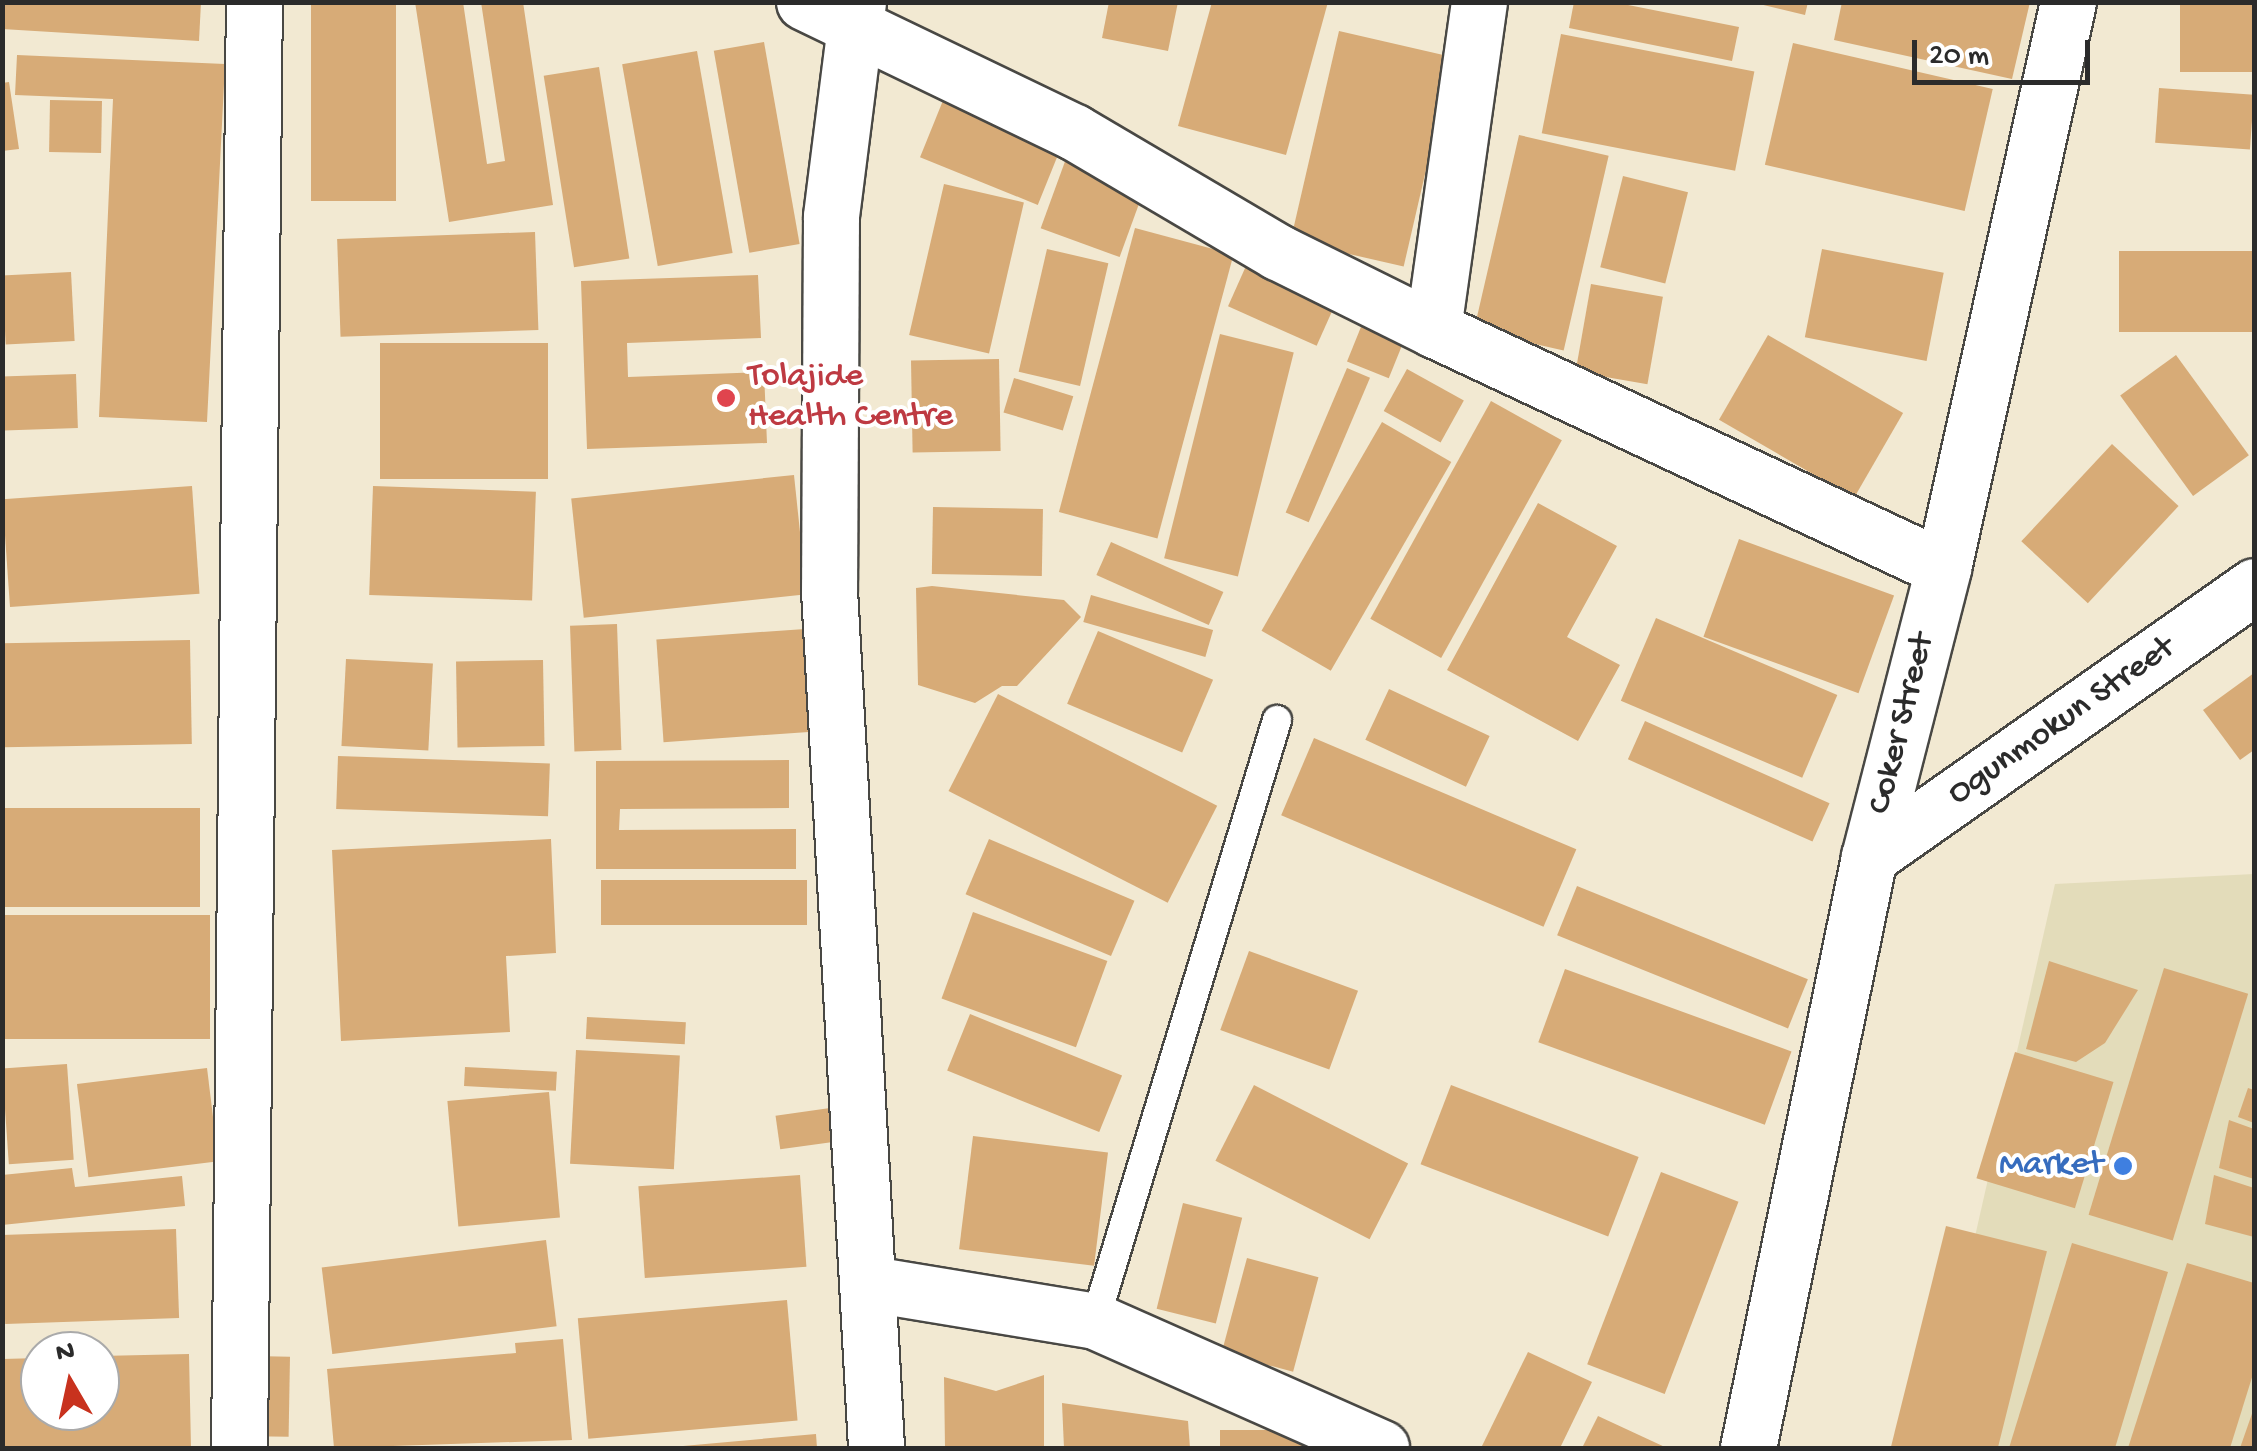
<!DOCTYPE html>
<style>
body{margin:0}
#map{position:relative;width:2257px;height:1451px;overflow:hidden;background:#f2e9d2;font-family:"Gochi Hand",sans-serif}
div>[style]{position:absolute}
.built>*{inset:0;background:#e3dcba}
.building>*{inset:0;background:#d7ab77;transform-origin:0 0}
.roads{filter:drop-shadow(2px 0 #494844) drop-shadow(-2px 0 #494844) drop-shadow(0 2px #494844) drop-shadow(0 -2px #494844)}
.service>*{height:28px;margin:-14px;padding:0 14px;transform-origin:14px;border-radius:14px;background:#fff}
.minor>*{height:55px;margin:-27.5px;padding:0 27.5px;transform-origin:27.5px;border-radius:27.5px;background:#fff}
.tertiary>*{height:55px;margin:-27.5px;padding:0 27.5px;transform-origin:27.5px;border-radius:27.5px;background:#fff}
.dots>*{width:28px;height:28px;translate:-50% -50%;box-sizing:border-box;border:5px solid #fff;border-radius:50%}
span{translate:-50% -50%;white-space:nowrap;text-align:center;line-height:1.15;-webkit-text-stroke:8px #fff;paint-order:stroke}
.health-label{font-size:35px;color:#be3a42}
.left{translate:0 -50%;text-align:left}
.street-label{font-size:35px;color:#2b2b2b}
.shop-label{font-size:35px;color:#366cbe}
.right{translate:-100% -50%;text-align:right}
.frame{position:absolute;inset:0;border:5px solid #2b2b2b;pointer-events:none}
.north{position:absolute;left:20px;top:1331px;width:100px;height:100px;box-sizing:border-box;background:#fff;border:2px solid #aaa;border-radius:50%;rotate:351deg;font-size:28px;font-weight:700;line-height:40px;text-align:center;color:#2b2b2b}
.north::after{content:'';display:block;margin:auto;width:35px;height:45px;background:#c8321e;clip-path:polygon(50% 0,100% 100%,50% 72%,0 100%)}
.scale{position:absolute;left:1912px;top:40px;width:178px;height:45px;box-sizing:border-box;border:5px solid #2b2b2b;border-top:0;padding-left:12px;font-size:30px;line-height:35px;white-space:nowrap;color:#2b2b2b;-webkit-text-stroke:8px #fff;paint-order:stroke}
</style>
<div id="map">
<div class="built">
<div style="clip-path:polygon(2254px 874px,2254px 1448px,1927px 1448px,2055px 884px)"></div>
</div>
<div class="building">
<div style="clip-path:polygon(2px 2px,201px 2px,199px 41px,2px 29px)"></div>
<div style="left:311px;top:2px;width:85px;height:199px"></div>
<div style="clip-path:polygon(415px 2px,463px 2px,487px 164px,505px 161px,481px 2px,523px 2px,553px 205px,449px 222px)"></div>
<div style="clip-path:polygon(1109px 2px,1178px 2px,1168px 51px,1102px 38px)"></div>
<div style="clip-path:polygon(1212px 2px,1328px 2px,1286px 155px,1178px 126px)"></div>
<div style="clip-path:polygon(1574px 2px,1613px 2px,1739px 27px,1732px 61px,1569px 28px)"></div>
<div style="clip-path:polygon(1751px 2px,1808px 2px,1805px 15px)"></div>
<div style="clip-path:polygon(1842px 2px,2030px 2px,2012px 79px,1834px 40px)"></div>
<div style="left:2180px;top:2px;width:74px;height:70px"></div>
<div style="left:1339px;top:31px;width:116px;height:215px;rotate:13deg"></div>
<div style="left:1561px;top:34px;width:197px;height:101px;rotate:11deg"></div>
<div style="left:764px;top:42px;width:205px;height:51px;rotate:80deg"></div>
<div style="left:1793px;top:43px;width:205px;height:125px;rotate:13deg"></div>
<div style="left:697px;top:51px;width:205px;height:76px;rotate:80deg"></div>
<div style="clip-path:polygon(17px 55px,225px 64px,207px 422px,99px 417px,113px 99px,15px 95px)"></div>
<div style="left:599px;top:67px;width:194px;height:56px;rotate:81deg"></div>
<div style="clip-path:polygon(9px 82px,19px 149px,2px 151px,2px 83px)"></div>
<div style="left:2159px;top:88px;width:95px;height:55px;rotate:4deg"></div>
<div style="left:944px;top:98px;width:127px;height:64px;rotate:22deg"></div>
<div style="left:50px;top:100px;width:52px;height:52px;rotate:1deg"></div>
<div style="left:1519px;top:135px;width:92px;height:200px;rotate:13deg"></div>
<div style="left:1067px;top:156px;width:84px;height:77px;rotate:20deg"></div>
<div style="left:1623px;top:176px;width:67px;height:94px;rotate:14deg"></div>
<div style="left:944px;top:184px;width:82px;height:155px;rotate:13deg"></div>
<div style="left:1135px;top:228px;width:102px;height:294px;rotate:15deg"></div>
<div style="left:535px;top:232px;width:98px;height:198px;rotate:88deg"></div>
<div style="left:1047px;top:249px;width:63px;height:126px;rotate:13deg"></div>
<div style="left:1822px;top:249px;width:124px;height:90px;rotate:11deg"></div>
<div style="left:2254px;top:251px;width:81px;height:135px;rotate:90deg"></div>
<div style="left:1250px;top:257px;width:97px;height:54px;rotate:24deg"></div>
<div style="left:71px;top:272px;width:69px;height:69px;rotate:87deg"></div>
<div style="clip-path:polygon(758px 275px,761px 338px,627px 343px,628px 377px,764px 372px,767px 443px,587px 449px,581px 281px)"></div>
<div style="left:1591px;top:284px;width:73px;height:89px;rotate:10deg"></div>
<div style="left:1365px;top:317px;width:45px;height:48px;rotate:22deg"></div>
<div style="left:1220px;top:334px;width:76px;height:231px;rotate:14deg"></div>
<div style="left:1768px;top:335px;width:156px;height:98px;rotate:30deg"></div>
<div style="left:548px;top:343px;width:136px;height:168px;rotate:90deg"></div>
<div style="left:2176px;top:355px;width:124px;height:69px;rotate:54deg"></div>
<div style="left:999px;top:359px;width:92px;height:88px;rotate:89deg"></div>
<div style="left:1347px;top:368px;width:25px;height:157px;rotate:23deg"></div>
<div style="left:1407px;top:369px;width:65px;height:48px;rotate:29deg"></div>
<div style="left:76px;top:374px;width:54px;height:74px;rotate:88deg"></div>
<div style="left:1014px;top:378px;width:62px;height:36px;rotate:17deg"></div>
<div style="left:1491px;top:401px;width:81px;height:249px;rotate:29deg"></div>
<div style="left:1382px;top:422px;width:80px;height:241px;rotate:30deg"></div>
<div style="left:2112px;top:444px;width:91px;height:133px;rotate:43deg"></div>
<div style="left:794px;top:475px;width:120px;height:224px;rotate:84deg"></div>
<div style="left:192px;top:486px;width:108px;height:190px;rotate:86deg"></div>
<div style="left:373px;top:486px;width:163px;height:109px;rotate:2deg"></div>
<div style="clip-path:polygon(1538px 503px,1617px 546px,1567px 637px,1620px 665px,1578px 741px,1447px 670px)"></div>
<div style="left:933px;top:507px;width:110px;height:67px;rotate:1deg"></div>
<div style="left:1739px;top:539px;width:165px;height:104px;rotate:20deg"></div>
<div style="left:1111px;top:542px;width:123px;height:36px;rotate:24deg"></div>
<div style="clip-path:polygon(932px 586px,1064px 600px,1081px 617px,1017px 686px,1002px 686px,975px 703px,918px 685px,916px 588px)"></div>
<div style="left:1091px;top:595px;width:127px;height:28px;rotate:16deg"></div>
<div style="left:1656px;top:618px;width:197px;height:90px;rotate:23deg"></div>
<div style="left:617px;top:624px;width:126px;height:47px;rotate:88deg"></div>
<div style="left:805px;top:629px;width:103px;height:149px;rotate:86deg"></div>
<div style="left:1098px;top:631px;width:125px;height:79px;rotate:23deg"></div>
<div style="left:190px;top:640px;width:104px;height:188px;rotate:89deg"></div>
<div style="left:346px;top:659px;width:87px;height:87px;rotate:3deg"></div>
<div style="left:543px;top:660px;width:86px;height:87px;rotate:89deg"></div>
<div style="clip-path:polygon(2254px 673px,2254px 750px,2240px 760px,2203px 710px)"></div>
<div style="left:1389px;top:689px;width:111px;height:56px;rotate:25deg"></div>
<div style="left:998px;top:694px;width:246px;height:109px;rotate:27deg"></div>
<div style="left:1645px;top:721px;width:202px;height:42px;rotate:24deg"></div>
<div style="left:1314px;top:738px;width:285px;height:84px;rotate:23deg"></div>
<div style="left:338px;top:756px;width:212px;height:53px;rotate:2deg"></div>
<div style="clip-path:polygon(789px 760px,789px 808px,620px 809px,619px 830px,796px 829px,796px 869px,596px 869px,596px 761px)"></div>
<div style="left:200px;top:808px;width:99px;height:198px;rotate:90deg"></div>
<div style="clip-path:polygon(551px 839px,556px 953px,506px 956px,510px 1032px,341px 1041px,332px 850px)"></div>
<div style="left:989px;top:839px;width:158px;height:60px;rotate:23deg"></div>
<div style="left:807px;top:880px;width:45px;height:206px;rotate:90deg"></div>
<div style="left:1577px;top:886px;width:249px;height:53px;rotate:22deg"></div>
<div style="left:973px;top:912px;width:143px;height:92px;rotate:20deg"></div>
<div style="left:210px;top:915px;width:124px;height:208px;rotate:90deg"></div>
<div style="left:1249px;top:951px;width:116px;height:84px;rotate:20deg"></div>
<div style="clip-path:polygon(2049px 961px,2138px 990px,2105px 1043px,2076px 1062px,2026px 1049px)"></div>
<div style="left:2164px;top:968px;width:88px;height:258px;rotate:17deg"></div>
<div style="left:1565px;top:969px;width:241px;height:78px;rotate:20deg"></div>
<div style="left:970px;top:1014px;width:164px;height:61px;rotate:22deg"></div>
<div style="left:587px;top:1017px;width:99px;height:22px;rotate:3deg"></div>
<div style="left:576px;top:1050px;width:104px;height:114px;rotate:3deg"></div>
<div style="left:2015px;top:1052px;width:103px;height:132px;rotate:17deg"></div>
<div style="left:67px;top:1064px;width:96px;height:65px;rotate:86deg"></div>
<div style="left:465px;top:1067px;width:92px;height:19px;rotate:3deg"></div>
<div style="left:207px;top:1068px;width:94px;height:131px;rotate:83deg"></div>
<div style="left:1254px;top:1085px;width:173px;height:85px;rotate:27deg"></div>
<div style="left:1451px;top:1085px;width:201px;height:85px;rotate:21deg"></div>
<div style="clip-path:polygon(2248px 1088px,2254px 1090px,2254px 1123px,2238px 1117px)"></div>
<div style="left:549px;top:1092px;width:126px;height:102px;rotate:85deg"></div>
<div style="left:830px;top:1108px;width:34px;height:55px;rotate:82deg"></div>
<div style="clip-path:polygon(2229px 1120px,2254px 1129px,2254px 1179px,2219px 1168px)"></div>
<div style="left:973px;top:1136px;width:136px;height:114px;rotate:7deg"></div>
<div style="clip-path:polygon(72px 1168px,75px 1187px,182px 1176px,185px 1206px,2px 1225px,2px 1175px)"></div>
<div style="left:1661px;top:1172px;width:83px;height:206px;rotate:21deg"></div>
<div style="left:800px;top:1175px;width:92px;height:162px;rotate:86deg"></div>
<div style="clip-path:polygon(2214px 1175px,2254px 1188px,2254px 1237px,2205px 1224px)"></div>
<div style="left:1183px;top:1203px;width:61px;height:109px;rotate:14deg"></div>
<div style="left:1946px;top:1226px;width:104px;height:230px;rotate:14deg"></div>
<div style="left:176px;top:1229px;width:89px;height:174px;rotate:88deg"></div>
<div style="left:546px;top:1240px;width:87px;height:226px;rotate:83deg"></div>
<div style="clip-path:polygon(2072px 1243px,2168px 1272px,2115px 1448px,2009px 1448px)"></div>
<div style="left:1247px;top:1258px;width:74px;height:98px;rotate:15deg"></div>
<div style="clip-path:polygon(2187px 1263px,2254px 1283px,2254px 1371px,2230px 1448px,2128px 1448px)"></div>
<div style="left:787px;top:1300px;width:121px;height:210px;rotate:85deg"></div>
<div style="clip-path:polygon(563px 1339px,572px 1440px,334px 1448px,327px 1369px,516px 1353px,515px 1343px)"></div>
<div style="clip-path:polygon(1528px 1352px,1592px 1382px,1560px 1448px,1481px 1448px)"></div>
<div style="clip-path:polygon(189px 1354px,191px 1448px,2px 1448px,2px 1359px,40px 1358px,40px 1411px,100px 1411px,100px 1356px)"></div>
<div style="left:247px;top:1356px;width:43px;height:80px;rotate:1deg"></div>
<div style="clip-path:polygon(1044px 1375px,1044px 1448px,945px 1448px,944px 1377px,996px 1391px)"></div>
<div style="clip-path:polygon(1062px 1403px,1188px 1421px,1190px 1448px,1064px 1448px)"></div>
<div style="clip-path:polygon(2254px 1408px,2254px 1448px,2240px 1448px)"></div>
<div style="clip-path:polygon(1598px 1416px,1667px 1448px,1582px 1448px)"></div>
<div style="left:1220px;top:1430px;width:115px;height:18px"></div>
<div style="clip-path:polygon(816px 1434px,817px 1448px,683px 1448px,683px 1446px)"></div>
</div>
<div class="roads">
<div class="service">
<div style="left:1095px;top:1321px;width:628px;rotate:-73.15deg"></div>
</div>
<div class="minor">
<div style="left:804px;top:2px;width:300px;rotate:25.7deg"></div>
<div style="left:1074px;top:132px;width:237px;rotate:30.5deg"></div>
<div style="left:1278px;top:252px;width:173px;rotate:26.4deg"></div>
<div style="left:1433px;top:329px;width:563px;rotate:25.11deg"></div>
<div style="left:1433px;top:329px;width:330px;rotate:-82deg"></div>
<div style="left:872px;top:1284px;width:226px;rotate:9.4deg"></div>
<div style="left:1095px;top:1321px;width:313px;rotate:23.9deg"></div>
<div style="left:239px;top:1448px;width:1446px;rotate:-89.41deg"></div>
</div>
<div class="tertiary">
<div style="left:858px;top:2px;width:217px;rotate:97.2deg"></div>
<div style="left:831px;top:217px;width:373px;rotate:90.3deg"></div>
<div style="left:829px;top:590px;width:859px;rotate:86.86deg"></div>
<div style="left:1869px;top:857px;width:471px;rotate:-35.1deg"></div>
<div style="left:1748px;top:1448px;width:603px;rotate:-78.43deg"></div>
<div style="left:1869px;top:857px;width:298px;rotate:-75.6deg"></div>
<div style="left:1943px;top:568px;width:580px;rotate:-77.55deg"></div>
</div>
</div>
<div class="dots">
<div style="left:726px;top:398px;background:#e0444e"></div>
<div style="left:2123px;top:1166px;background:#3f7fe0"></div>
</div>
<div class="health-label">
<span class="left" style="left:748px;top:398px">Tolajide<br>Health Centre</span>
</div>
<div class="street-label">
<span style="left:2062px;top:722px;rotate:-35deg">Ogunmokun Street</span>
<span style="left:1903px;top:724px;rotate:-76deg">Coker Street</span>
</div>
<div class="shop-label">
<span class="right" style="left:2103px;top:1166px">Market</span>
</div>
<div class="frame"></div>
<div class="north">N</div>
<div class="scale">20 m</div>
</div>
